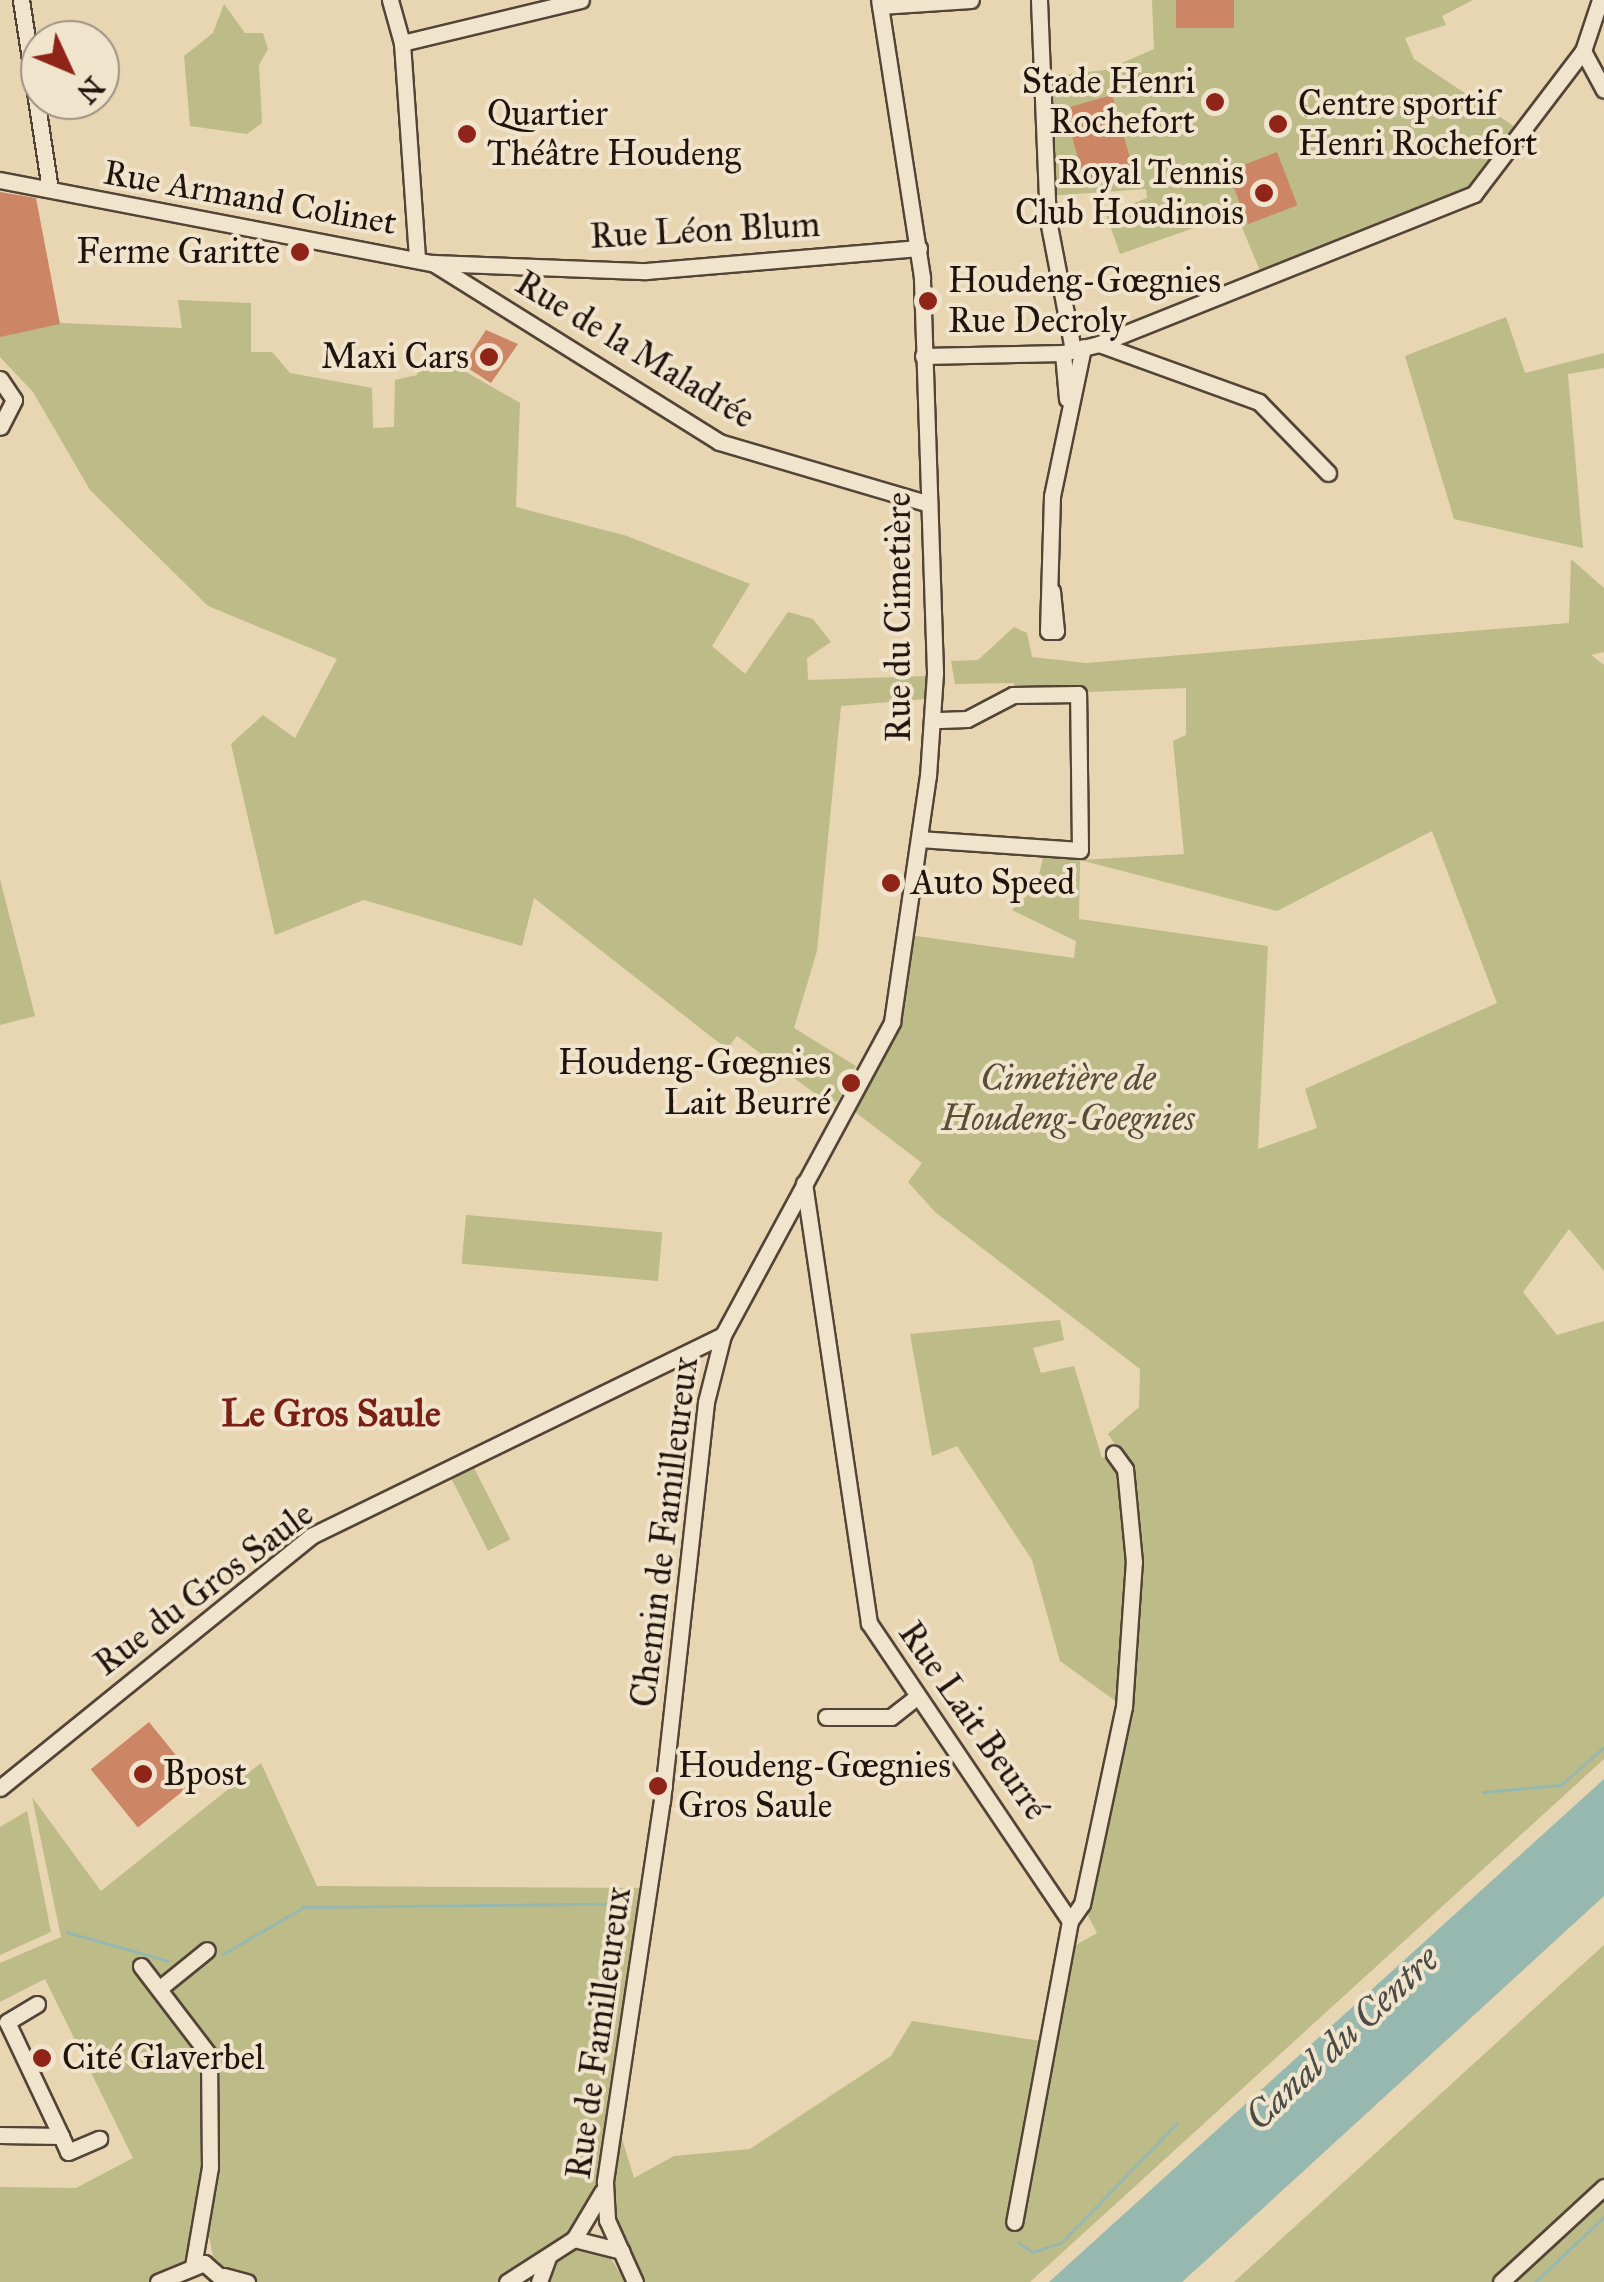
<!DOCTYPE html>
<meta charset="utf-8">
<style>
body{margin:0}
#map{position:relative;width:1604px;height:2282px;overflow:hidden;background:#e8d5b2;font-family:"IM FELL Great Primer",serif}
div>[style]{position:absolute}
.green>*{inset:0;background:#bdbb87;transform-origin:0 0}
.water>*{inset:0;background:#97b8ae}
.stream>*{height:2.5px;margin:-1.25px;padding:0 1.25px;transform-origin:1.25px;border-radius:1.25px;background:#97b8ae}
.building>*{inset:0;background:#cc8666;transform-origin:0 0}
.roads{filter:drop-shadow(2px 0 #534437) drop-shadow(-2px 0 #534437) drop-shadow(0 2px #534437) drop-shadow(0 -2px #534437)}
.minor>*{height:15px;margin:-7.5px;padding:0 7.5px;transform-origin:7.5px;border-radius:7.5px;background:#f0e4cd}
.dots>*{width:28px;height:28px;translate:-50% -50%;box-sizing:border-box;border:5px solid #f0e4cd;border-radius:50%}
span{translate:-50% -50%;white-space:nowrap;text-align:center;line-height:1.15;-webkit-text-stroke:8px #f0e4cd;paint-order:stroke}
.poi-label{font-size:35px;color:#21140e}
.right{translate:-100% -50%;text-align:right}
.left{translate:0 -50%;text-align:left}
.street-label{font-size:35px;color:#21140e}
.park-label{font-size:35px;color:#584e38;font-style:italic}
.neighbourhood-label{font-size:38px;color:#7a1f14;font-weight:700}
.water-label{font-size:38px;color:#4a4d46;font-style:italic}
.north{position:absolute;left:20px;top:20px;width:100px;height:100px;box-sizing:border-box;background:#f0e4cd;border:2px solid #9d9181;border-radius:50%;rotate:134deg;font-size:28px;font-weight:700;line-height:40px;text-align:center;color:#21140e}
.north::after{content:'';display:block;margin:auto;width:35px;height:45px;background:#8f2418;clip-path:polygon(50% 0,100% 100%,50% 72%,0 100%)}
</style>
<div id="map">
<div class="green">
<div style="clip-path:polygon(1152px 0,1473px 0,1442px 16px,1446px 25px,1405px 38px,1414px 59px,1524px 133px,1488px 182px,1263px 278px,1236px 213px,1120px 254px,1106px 214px,1147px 198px,1146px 189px,1047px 196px,1043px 77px,1106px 70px,1154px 49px)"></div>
<div style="clip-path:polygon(224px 4px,245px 33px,263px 33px,268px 49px,259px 65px,262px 123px,247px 134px,190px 126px,184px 56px,213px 33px)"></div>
<div style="clip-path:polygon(178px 300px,251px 303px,251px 352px,272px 352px,290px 373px,372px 388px,373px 428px,394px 427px,395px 380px,417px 375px,426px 349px,520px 403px,516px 507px,627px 536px,750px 584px,712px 646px,745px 674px,788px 612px,813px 619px,831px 642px,807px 658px,808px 680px,926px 676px,926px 699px,841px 706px,817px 951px,794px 1028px,856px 1066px,838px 1101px,828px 1103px,737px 1036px,727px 1049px,534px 898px,522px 946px,364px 900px,275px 935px,231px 744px,263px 715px,295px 738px,337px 659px,208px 606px,90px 490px,33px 392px,0 357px,0 335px,60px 323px,182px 328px)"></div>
<div style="clip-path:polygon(1506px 317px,1525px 373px,1604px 353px,1604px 368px,1568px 374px,1583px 548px,1454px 519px,1405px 356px)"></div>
<div style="clip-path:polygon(evenodd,1571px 559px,1604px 588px,1604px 652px,1591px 655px,1604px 665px,1604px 1271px,1569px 1229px,1523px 1292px,1557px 1335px,1604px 1321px,1604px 1759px,1030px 2282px,642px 2282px,623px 2252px,605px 2185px,586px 2228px,507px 2282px,247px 2282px,215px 2267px,205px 2216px,193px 2266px,158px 2282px,0 2282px,0 2187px,76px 2188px,133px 2158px,45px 1979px,0 2002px,0 1963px,61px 1937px,32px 1797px,101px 1891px,261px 1763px,317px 1886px,649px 1888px,615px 2115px,634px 2178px,674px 2156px,750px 2149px,891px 2056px,912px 2021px,1047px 2042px,1065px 1951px,1097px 1933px,1082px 1904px,1124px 1707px,1060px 1661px,1032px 1560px,957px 1446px,932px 1456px,910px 1334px,1060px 1320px,1064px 1340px,1033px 1348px,1041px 1373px,1074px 1366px,1102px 1458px,1118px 1449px,1108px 1434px,1139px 1407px,1140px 1369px,935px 1212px,908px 1182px,922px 1163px,846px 1105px,884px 1041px,909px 935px,1074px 958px,1076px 941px,1012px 910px,1035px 888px,1046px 848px,1080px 850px,1081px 860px,1184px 854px,1173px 741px,1186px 735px,1186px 688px,1013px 695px,1014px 683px,955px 684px,951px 661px,978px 660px,1014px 627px,1027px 633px,1032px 657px,1086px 663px,1569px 623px,1571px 559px,1432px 831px,1497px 1003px,1305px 1089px,1317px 1128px,1258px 1149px,1268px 946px,1079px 919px,1080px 860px,1277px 911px,1432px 831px)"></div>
<div style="clip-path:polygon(0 879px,35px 1016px,0 1025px)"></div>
<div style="left:466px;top:1215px;width:197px;height:49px;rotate:5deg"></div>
<div style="left:474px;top:1468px;width:80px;height:25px;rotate:63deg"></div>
<div style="clip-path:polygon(27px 1811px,51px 1932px,0 1955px,0 1827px)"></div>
<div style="clip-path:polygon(1604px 1945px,1604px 2282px,1234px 2282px)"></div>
<div style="clip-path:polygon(578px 2248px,605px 2250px,626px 2282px,549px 2282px,556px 2263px)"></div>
</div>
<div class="water">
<div style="clip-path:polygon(1604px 1779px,1604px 1896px,1202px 2264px,1182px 2282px,1049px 2282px)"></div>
</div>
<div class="stream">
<div style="left:1483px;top:1792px;width:78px;rotate:-5.1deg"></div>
<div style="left:1561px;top:1785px;width:57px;rotate:-41.5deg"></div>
<div style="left:67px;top:1932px;width:106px;rotate:15.9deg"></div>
<div style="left:223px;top:1954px;width:94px;rotate:-30.1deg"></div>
<div style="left:304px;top:1907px;width:307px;rotate:-0.6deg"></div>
<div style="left:1018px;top:2242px;width:18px;rotate:34deg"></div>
<div style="left:1033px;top:2252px;width:29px;rotate:-18deg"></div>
<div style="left:1061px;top:2243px;width:167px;rotate:-46deg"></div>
<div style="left:1535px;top:2282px;width:95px;rotate:-43.3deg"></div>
</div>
<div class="building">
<div style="left:1176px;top:0;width:58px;height:28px"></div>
<div style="left:1112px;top:95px;width:78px;height:50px;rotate:74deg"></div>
<div style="left:1277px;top:152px;width:57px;height:53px;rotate:69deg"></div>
<div style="clip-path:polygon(0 192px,36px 198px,60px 324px,0 337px)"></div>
<div style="clip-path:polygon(486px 330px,518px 344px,491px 383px,463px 365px)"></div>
<div style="left:149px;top:1722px;width:75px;height:75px;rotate:51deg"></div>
</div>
<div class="roads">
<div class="minor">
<div style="left:21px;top:0;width:185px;rotate:81.3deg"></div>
<div style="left:390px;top:0;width:45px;rotate:74.4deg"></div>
<div style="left:402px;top:43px;width:217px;rotate:86deg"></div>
<div style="left:1039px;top:0;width:220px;rotate:87.7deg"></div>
<div style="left:1048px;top:220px;width:132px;rotate:79.1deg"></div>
<div style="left:880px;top:6px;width:91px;rotate:-3.8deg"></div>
<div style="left:402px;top:43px;width:184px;rotate:-13.5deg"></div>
<div style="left:1583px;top:51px;width:44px;rotate:61.7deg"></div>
<div style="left:0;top:180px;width:441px;rotate:10.9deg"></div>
<div style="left:433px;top:263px;width:213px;rotate:2.2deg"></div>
<div style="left:646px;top:271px;width:274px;rotate:-4.8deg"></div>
<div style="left:433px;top:263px;width:337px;rotate:32deg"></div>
<div style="left:719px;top:442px;width:219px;rotate:16.4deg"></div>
<div style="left:1099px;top:344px;width:170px;rotate:19.9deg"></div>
<div style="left:1259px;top:402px;width:99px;rotate:45.8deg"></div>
<div style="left:1063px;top:353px;width:46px;rotate:85deg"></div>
<div style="left:923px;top:356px;width:140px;rotate:-1.2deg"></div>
<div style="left:1063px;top:353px;width:37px;rotate:-14deg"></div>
<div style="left:1099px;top:344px;width:404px;rotate:-21.8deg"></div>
<div style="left:1474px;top:194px;width:180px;rotate:-52.7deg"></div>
<div style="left:1583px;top:51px;width:54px;rotate:-71.6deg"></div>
<div style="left:0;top:379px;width:25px;rotate:56deg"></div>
<div style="left:14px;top:400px;width:30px;rotate:117deg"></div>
<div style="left:1052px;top:591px;width:40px;rotate:84.3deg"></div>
<div style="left:1056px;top:631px;width:8px;rotate:180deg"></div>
<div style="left:1048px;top:631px;width:135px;rotate:-88.3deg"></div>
<div style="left:1052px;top:496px;width:152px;rotate:-78.2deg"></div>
<div style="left:919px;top:839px;width:161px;rotate:3.9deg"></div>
<div style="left:1080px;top:850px;width:156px;rotate:-90.7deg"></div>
<div style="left:1078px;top:694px;width:65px;rotate:179.1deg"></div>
<div style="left:1013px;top:695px;width:52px;rotate:152.4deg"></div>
<div style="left:967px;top:719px;width:34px;rotate:178deg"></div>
<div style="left:804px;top:1183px;width:445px;rotate:81.6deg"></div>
<div style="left:869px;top:1623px;width:359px;rotate:56deg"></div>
<div style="left:1070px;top:1921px;width:306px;rotate:100.5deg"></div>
<div style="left:826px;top:1717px;width:65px"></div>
<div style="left:891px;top:1717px;width:31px;rotate:-38deg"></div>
<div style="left:0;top:1788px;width:400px;rotate:-39deg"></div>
<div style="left:311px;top:1536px;width:458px;rotate:-26deg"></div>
<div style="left:1070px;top:1921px;width:21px;rotate:-55deg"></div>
<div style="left:1082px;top:1904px;width:201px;rotate:-78deg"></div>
<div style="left:1124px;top:1707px;width:145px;rotate:-86.1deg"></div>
<div style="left:1134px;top:1562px;width:93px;rotate:-95.5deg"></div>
<div style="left:1125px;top:1469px;width:19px;rotate:-126deg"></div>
<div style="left:141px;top:1966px;width:112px;rotate:52.6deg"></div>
<div style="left:209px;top:2055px;width:112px;rotate:89.5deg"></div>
<div style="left:210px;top:2167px;width:100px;rotate:99.7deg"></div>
<div style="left:160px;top:1988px;width:60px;rotate:-39deg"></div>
<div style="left:0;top:2135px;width:61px;rotate:0.9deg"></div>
<div style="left:61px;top:2136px;width:126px;rotate:-115.3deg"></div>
<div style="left:7px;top:2022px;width:35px;rotate:-31deg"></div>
<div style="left:61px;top:2136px;width:17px;rotate:66deg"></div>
<div style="left:68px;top:2152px;width:34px;rotate:-23deg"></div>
<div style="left:574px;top:2239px;width:55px;rotate:-59.2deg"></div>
<div style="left:224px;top:2276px;width:24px;rotate:15deg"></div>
<div style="left:158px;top:2282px;width:50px;rotate:-22.4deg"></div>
<div style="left:204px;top:2263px;width:29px;rotate:41deg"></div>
<div style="left:507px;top:2282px;width:80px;rotate:-32.7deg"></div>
<div style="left:574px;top:2239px;width:49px;rotate:14.3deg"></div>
<div style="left:539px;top:2282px;width:27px;rotate:-70deg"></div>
<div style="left:635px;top:2282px;width:68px;rotate:-114.3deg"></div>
<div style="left:607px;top:2220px;width:39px;rotate:-93deg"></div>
<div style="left:605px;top:2181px;width:384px;rotate:-81.5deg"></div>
<div style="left:662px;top:1801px;width:401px;rotate:-83.7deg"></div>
<div style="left:706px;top:1402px;width:69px;rotate:-75.8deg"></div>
<div style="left:723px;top:1335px;width:356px;rotate:-61.6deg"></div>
<div style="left:892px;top:1022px;width:249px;rotate:-81.7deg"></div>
<div style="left:928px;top:776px;width:104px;rotate:-86.1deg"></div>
<div style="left:935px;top:672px;width:395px;rotate:-91.9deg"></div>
<div style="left:922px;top:277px;width:280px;rotate:-98.8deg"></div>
<div style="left:1501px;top:2282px;width:140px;rotate:-42.7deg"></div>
</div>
</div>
<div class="dots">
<div style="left:1215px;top:102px;background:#8f2418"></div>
<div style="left:1278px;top:124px;background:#8f2418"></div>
<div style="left:467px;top:134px;background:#8f2418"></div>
<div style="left:1264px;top:193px;background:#8f2418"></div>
<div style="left:300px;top:252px;background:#8f2418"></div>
<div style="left:928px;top:301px;background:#8f2418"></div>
<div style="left:489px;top:357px;background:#8f2418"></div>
<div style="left:891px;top:883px;background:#8f2418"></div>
<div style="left:851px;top:1083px;background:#8f2418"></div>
<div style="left:143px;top:1774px;background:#8f2418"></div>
<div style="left:658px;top:1786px;background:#8f2418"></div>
<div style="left:42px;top:2058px;background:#8f2418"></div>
</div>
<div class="poi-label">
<span class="right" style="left:1195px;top:102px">Stade Henri<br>Rochefort</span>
<span class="left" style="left:1298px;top:124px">Centre sportif<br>Henri Rochefort</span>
<span class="left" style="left:487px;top:134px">Quartier<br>Théâtre Houdeng</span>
<span class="right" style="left:1244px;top:193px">Royal Tennis<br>Club Houdinois</span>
<span class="right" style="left:280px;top:252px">Ferme Garitte</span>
<span class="left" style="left:948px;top:301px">Houdeng-Gœgnies<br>Rue Decroly</span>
<span class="right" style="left:469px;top:357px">Maxi Cars</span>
<span class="left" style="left:911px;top:883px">Auto Speed</span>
<span class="right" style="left:831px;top:1083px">Houdeng-Gœgnies<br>Lait Beurré</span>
<span class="left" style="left:678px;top:1786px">Houdeng-Gœgnies<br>Gros Saule</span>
<span class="left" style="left:163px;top:1774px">Bpost</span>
<span class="left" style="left:62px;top:2058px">Cité Glaverbel</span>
</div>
<div class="street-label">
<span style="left:250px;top:198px;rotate:10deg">Rue Armand Colinet</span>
<span style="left:705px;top:231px;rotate:-3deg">Rue Léon Blum</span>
<span style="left:635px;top:350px;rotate:31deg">Rue de la Maladrée</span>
<span style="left:899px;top:617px;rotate:-90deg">Rue du Cimetière</span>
<span style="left:665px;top:1532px;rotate:-83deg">Chemin de Familleureux</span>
<span style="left:204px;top:1589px;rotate:-37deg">Rue du Gros Saule</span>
<span style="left:973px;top:1721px;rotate:55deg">Rue Lait Beurré</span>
<span style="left:599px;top:2033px;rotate:-82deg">Rue de Familleureux</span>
</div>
<div class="park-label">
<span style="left:1068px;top:1099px">Cimetière de<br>Houdeng-Goegnies</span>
</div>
<div class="neighbourhood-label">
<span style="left:331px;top:1414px">Le Gros Saule</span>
</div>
<div class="water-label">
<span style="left:1342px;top:2038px;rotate:-43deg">Canal du Centre</span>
</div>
<div class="north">N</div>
</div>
